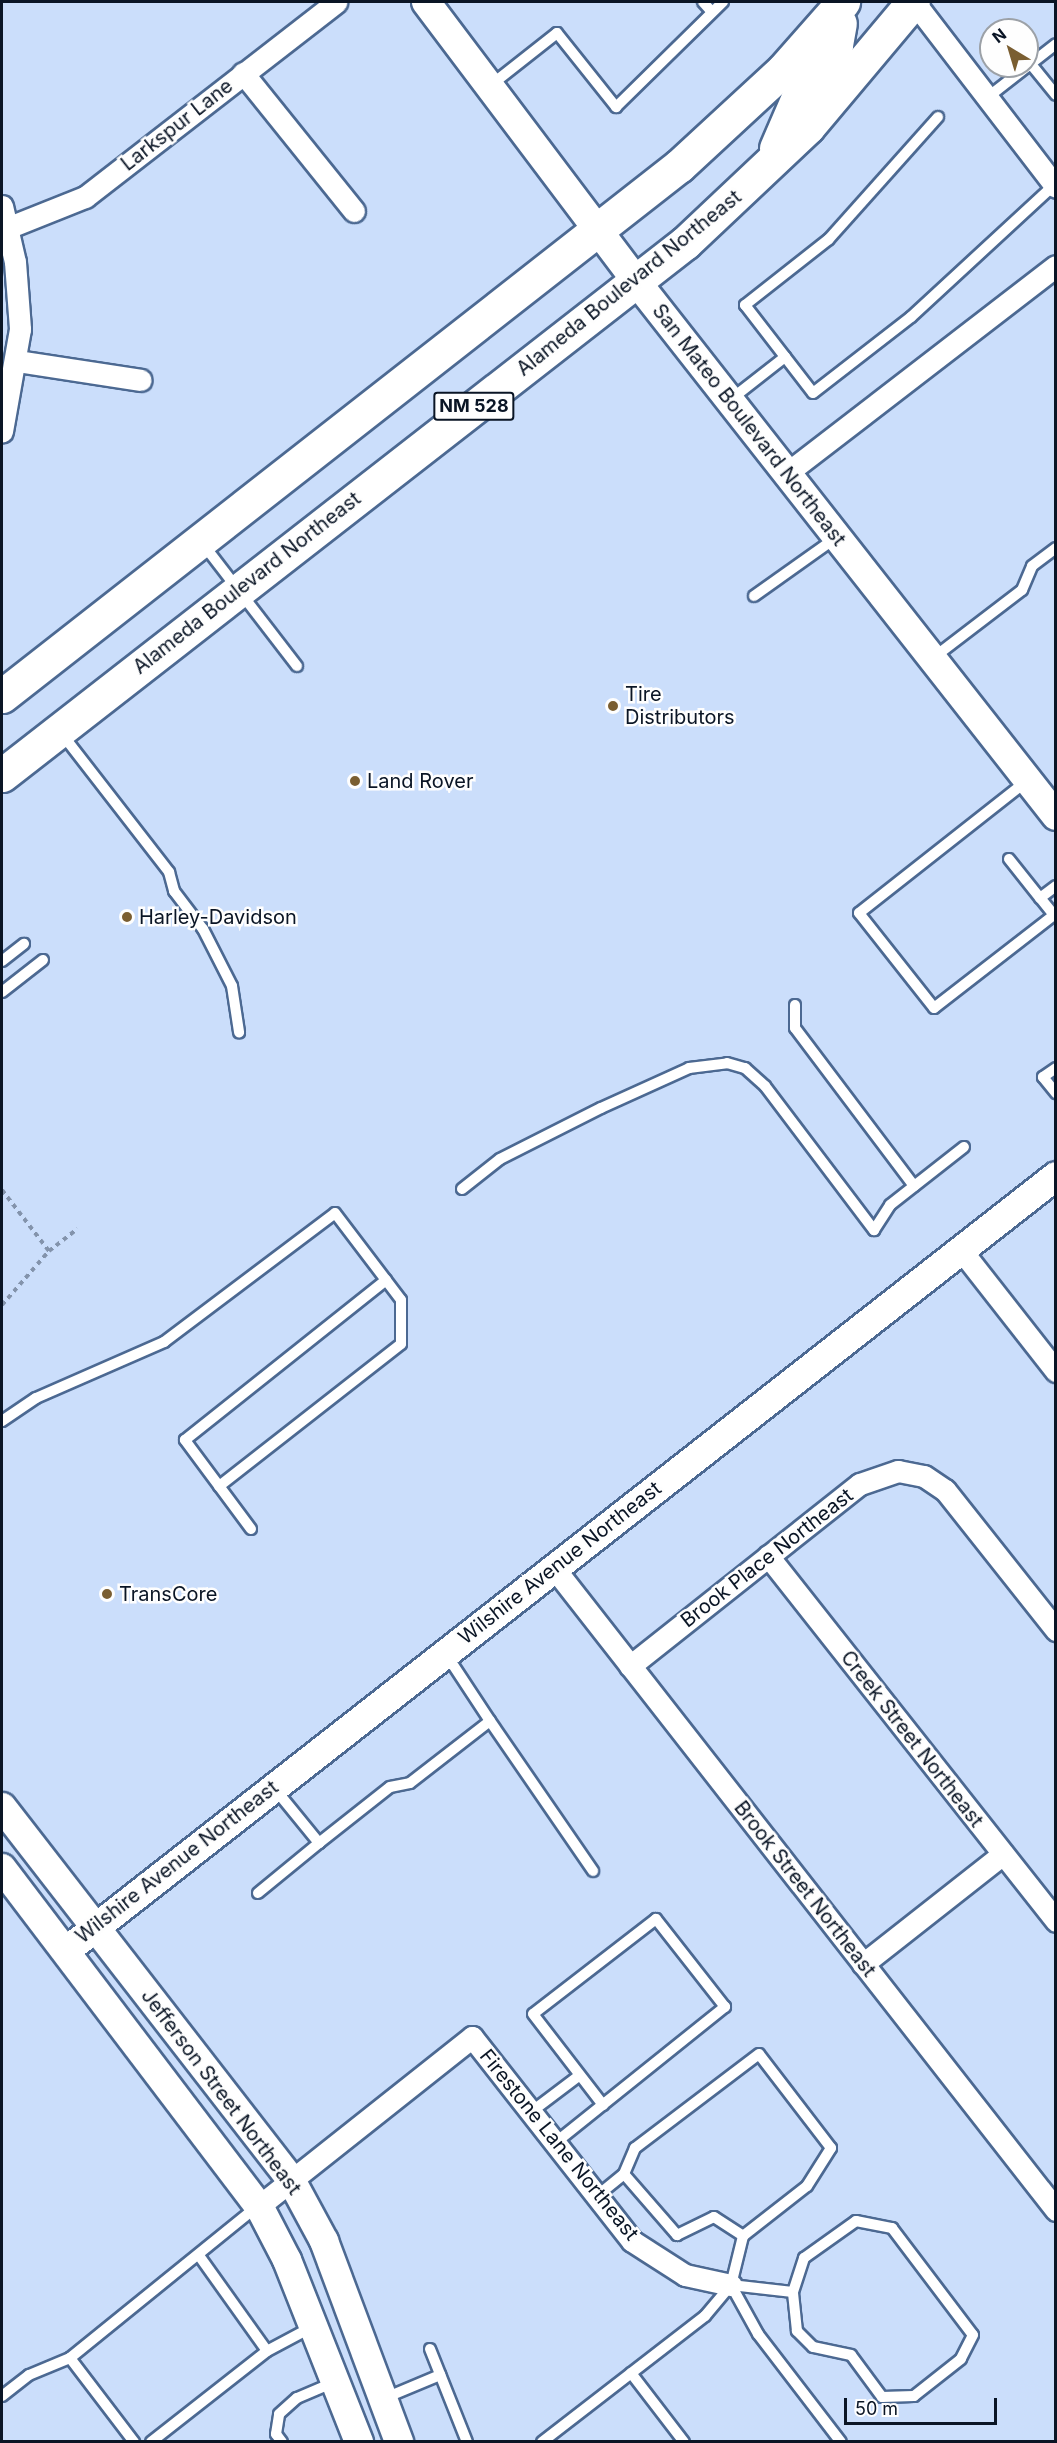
<!DOCTYPE html>
<style>
body{margin:0}
#map{position:relative;width:1057px;height:2443px;overflow:hidden;background:#cbdefb;font-family:Inter,sans-serif}
div>[style]{position:absolute}
.path>*{height:4px;margin-top:-2px;transform-origin:0;background:repeating-linear-gradient(90deg,#8393ab 0 4.5px,transparent 0 9px)}
.roads{filter:drop-shadow(2px 0 #4c6992) drop-shadow(-2px 0 #4c6992) drop-shadow(0 2px #4c6992) drop-shadow(0 -2px #4c6992)}
.lane>*{height:10px;margin:-5px;padding:0 5px;transform-origin:5px;border-radius:5px;background:#fff}
.street>*{height:21px;margin:-10.5px;padding:0 10.5px;transform-origin:10.5px;border-radius:10.5px;background:#fff}
.secondary>*{height:28px;margin:-14px;padding:0 14px;transform-origin:14px;border-radius:14px;background:#fff}
.primary>*{height:33px;margin:-16.5px;padding:0 16.5px;transform-origin:16.5px;border-radius:16.5px;background:#fff}
.dots>*{width:16px;height:16px;translate:-50% -50%;box-sizing:border-box;border:3px solid #fefefe;border-radius:50%}
span{translate:-50% -50%;white-space:nowrap;text-align:center;line-height:1.15;-webkit-text-stroke:5px #fefefe;paint-order:stroke}
.shield-label span{padding:2px 4px;background:#fefefe;border:2px solid;border-radius:4px;-webkit-text-stroke-width:0}
.shield-label{font-size:18px;color:#0a1525;font-weight:700}
.street-label{font-size:20px;color:#0a1525}
.poi-label{font-size:20px;color:#0a1525}
.left{translate:0 -50%;text-align:left}
.frame{position:absolute;inset:0;border:3px solid #0a1525;pointer-events:none}
.north{position:absolute;left:979px;top:18px;width:60px;height:60px;box-sizing:border-box;background:#fefefe;border:2px solid #9ca1a7;border-radius:50%;rotate:322deg;font-size:16px;font-weight:700;line-height:24px;text-align:center;color:#0a1525}
.north::after{content:'';display:block;margin:auto;width:21px;height:27px;background:#7a5e31;clip-path:polygon(50% 0,100% 100%,50% 72%,0 100%)}
.scale{position:absolute;left:844px;top:2398px;width:153px;height:27px;box-sizing:border-box;border:3px solid #0a1525;border-top:0;padding-left:8px;font-size:18px;line-height:21px;white-space:nowrap;color:#0a1525;-webkit-text-stroke:4px #fefefe;paint-order:stroke}
</style>
<div id="map">
<div class="path">
<div style="left:2px;top:1190px;width:77px;rotate:52.4deg"></div>
<div style="left:49px;top:1251px;width:36px;rotate:-38deg"></div>
<div style="left:2px;top:1305px;width:72px;rotate:-49deg"></div>
</div>
<div class="roads">
<div class="lane">
<div style="left:703px;top:2px;width:13px;rotate:48deg"></div>
<div style="left:1030px;top:63px;width:41px;rotate:50.9deg"></div>
<div style="left:491px;top:85px;width:84px;rotate:-38.2deg"></div>
<div style="left:557px;top:33px;width:95px;rotate:51.4deg"></div>
<div style="left:616px;top:107px;width:150px;rotate:-44.5deg"></div>
<div style="left:988px;top:97px;width:86px;rotate:-37.9deg"></div>
<div style="left:938px;top:117px;width:164px;rotate:131.8deg"></div>
<div style="left:829px;top:239px;width:107px;rotate:141.8deg"></div>
<div style="left:745px;top:305px;width:111px;rotate:52.3deg"></div>
<div style="left:813px;top:393px;width:124px;rotate:-37.8deg"></div>
<div style="left:911px;top:317px;width:195px;rotate:-42.7deg"></div>
<div style="left:730px;top:400px;width:70px;rotate:-38deg"></div>
<div style="left:203px;top:544px;width:154px;rotate:52.4deg"></div>
<div style="left:754px;top:596px;width:102px;rotate:-35.4deg"></div>
<div style="left:933px;top:658px;width:112px;rotate:-37.4deg"></div>
<div style="left:1022px;top:590px;width:26px;rotate:-67deg"></div>
<div style="left:1032px;top:566px;width:30px;rotate:-37deg"></div>
<div style="left:62px;top:734px;width:175px;rotate:52.2deg"></div>
<div style="left:169px;top:872px;width:20px;rotate:75deg"></div>
<div style="left:174px;top:891px;width:48px;rotate:52.7deg"></div>
<div style="left:203px;top:929px;width:64px;rotate:63deg"></div>
<div style="left:232px;top:986px;width:47px;rotate:81.3deg"></div>
<div style="left:1028px;top:780px;width:215px;rotate:141.8deg"></div>
<div style="left:859px;top:913px;width:121px;rotate:51.7deg"></div>
<div style="left:934px;top:1008px;width:152px;rotate:-37.8deg"></div>
<div style="left:1054px;top:915px;width:22px;rotate:-129deg"></div>
<div style="left:1040px;top:898px;width:20px;rotate:-37deg"></div>
<div style="left:1009px;top:859px;width:50px;rotate:51.5deg"></div>
<div style="left:2px;top:961px;width:28px;rotate:-38deg"></div>
<div style="left:2px;top:992px;width:52px;rotate:-38deg"></div>
<div style="left:795px;top:1005px;width:23px;rotate:90deg"></div>
<div style="left:795px;top:1028px;width:198px;rotate:53deg"></div>
<div style="left:1056px;top:1068px;width:16px;rotate:145deg"></div>
<div style="left:1043px;top:1077px;width:21px;rotate:51deg"></div>
<div style="left:462px;top:1189px;width:48px;rotate:-38.3deg"></div>
<div style="left:500px;top:1159px;width:113px;rotate:-26.8deg"></div>
<div style="left:601px;top:1108px;width:97px;rotate:-24.4deg"></div>
<div style="left:689px;top:1068px;width:38px;rotate:-7deg"></div>
<div style="left:727px;top:1063px;width:19px;rotate:16deg"></div>
<div style="left:745px;top:1068px;width:27px;rotate:42deg"></div>
<div style="left:765px;top:1086px;width:181px;rotate:52.9deg"></div>
<div style="left:874px;top:1230px;width:30px;rotate:-57deg"></div>
<div style="left:890px;top:1205px;width:94px;rotate:-38.1deg"></div>
<div style="left:2px;top:1421px;width:41px;rotate:-34.1deg"></div>
<div style="left:36px;top:1398px;width:140px;rotate:-23.6deg"></div>
<div style="left:164px;top:1342px;width:214px;rotate:-37deg"></div>
<div style="left:335px;top:1213px;width:109px;rotate:52.8deg"></div>
<div style="left:401px;top:1300px;width:44px;rotate:90deg"></div>
<div style="left:401px;top:1344px;width:231px;rotate:142deg"></div>
<div style="left:251px;top:1529px;width:111px;rotate:-126.6deg"></div>
<div style="left:185px;top:1440px;width:257px;rotate:-38.5deg"></div>
<div style="left:490px;top:1721px;width:182px;rotate:55.5deg"></div>
<div style="left:275px;top:1789px;width:70px;rotate:50.8deg"></div>
<div style="left:319px;top:1843px;width:90px;rotate:-38.3deg"></div>
<div style="left:390px;top:1787px;width:20px;rotate:-11deg"></div>
<div style="left:410px;top:1783px;width:101px;rotate:-37.8deg"></div>
<div style="left:490px;top:1721px;width:80px;rotate:-123.3deg"></div>
<div style="left:258px;top:1893px;width:79px;rotate:-39.3deg"></div>
<div style="left:531px;top:2112px;width:61px;rotate:-37.1deg"></div>
<div style="left:555px;top:2143px;width:218px;rotate:-38.7deg"></div>
<div style="left:725px;top:2007px;width:112px;rotate:-128.1deg"></div>
<div style="left:656px;top:1919px;width:155px;rotate:142.3deg"></div>
<div style="left:533px;top:2014px;width:115px;rotate:52.4deg"></div>
<div style="left:624px;top:2174px;width:81px;rotate:49deg"></div>
<div style="left:677px;top:2235px;width:41px;rotate:-25.9deg"></div>
<div style="left:714px;top:2217px;width:35px;rotate:33deg"></div>
<div style="left:200px;top:2257px;width:115px;rotate:54.5deg"></div>
<div style="left:731px;top:2285px;width:62px;rotate:6.4deg"></div>
<div style="left:793px;top:2292px;width:36px;rotate:-72deg"></div>
<div style="left:804px;top:2258px;width:64px;rotate:-35.4deg"></div>
<div style="left:856px;top:2221px;width:37px;rotate:11deg"></div>
<div style="left:892px;top:2228px;width:134px;rotate:52.9deg"></div>
<div style="left:973px;top:2335px;width:27px;rotate:117deg"></div>
<div style="left:961px;top:2359px;width:60px;rotate:141.8deg"></div>
<div style="left:914px;top:2396px;width:32px;rotate:178deg"></div>
<div style="left:882px;top:2397px;width:52px;rotate:-126.4deg"></div>
<div style="left:851px;top:2355px;width:39px;rotate:-168deg"></div>
<div style="left:813px;top:2347px;width:23px;rotate:-135deg"></div>
<div style="left:797px;top:2331px;width:39px;rotate:-96deg"></div>
<div style="left:731px;top:2285px;width:56px;rotate:61.1deg"></div>
<div style="left:758px;top:2334px;width:136px;rotate:52.5deg"></div>
<div style="left:430px;top:2349px;width:100px;rotate:68.3deg"></div>
<div style="left:70px;top:2358px;width:106px;rotate:52.7deg"></div>
<div style="left:631px;top:2373px;width:87px;rotate:52.5deg"></div>
<div style="left:2px;top:2396px;width:34px;rotate:-38deg"></div>
<div style="left:29px;top:2375px;width:44px;rotate:-22.5deg"></div>
<div style="left:70px;top:2358px;width:242px;rotate:-39deg"></div>
<div style="left:385px;top:2398px;width:60px;rotate:-22.7deg"></div>
<div style="left:151px;top:2442px;width:147px;rotate:-38.1deg"></div>
<div style="left:267px;top:2351px;width:51px;rotate:-28.1deg"></div>
<div style="left:282px;top:2442px;width:10px;rotate:-127deg"></div>
<div style="left:276px;top:2434px;width:20px;rotate:-81deg"></div>
<div style="left:279px;top:2414px;width:24px;rotate:-42deg"></div>
<div style="left:297px;top:2398px;width:39px;rotate:-23deg"></div>
<div style="left:542px;top:2442px;width:206px;rotate:-37.7deg"></div>
<div style="left:705px;top:2316px;width:40px;rotate:-50deg"></div>
<div style="left:731px;top:2285px;width:50px;rotate:-76.2deg"></div>
<div style="left:743px;top:2236px;width:81px;rotate:-38deg"></div>
<div style="left:807px;top:2186px;width:45px;rotate:-57.7deg"></div>
<div style="left:831px;top:2148px;width:118px;rotate:-127.5deg"></div>
<div style="left:759px;top:2054px;width:156px;rotate:142.8deg"></div>
<div style="left:635px;top:2148px;width:28px;rotate:113deg"></div>
<div style="left:624px;top:2174px;width:35px;rotate:141deg"></div>
</div>
<div class="street">
<div style="left:914px;top:2px;width:233px;rotate:52.5deg"></div>
<div style="left:243px;top:73px;width:177px;rotate:51.2deg"></div>
<div style="left:2px;top:206px;width:57px;rotate:76.9deg"></div>
<div style="left:15px;top:262px;width:67px;rotate:85.7deg"></div>
<div style="left:20px;top:329px;width:104px;rotate:100deg"></div>
<div style="left:7px;top:228px;width:84px;rotate:-21.7deg"></div>
<div style="left:85px;top:197px;width:318px;rotate:-37.8deg"></div>
<div style="left:17px;top:361px;width:125px;rotate:8.7deg"></div>
<div style="left:787px;top:473px;width:339px;rotate:-37.6deg"></div>
<div style="left:961px;top:1250px;width:154px;rotate:51.9deg"></div>
<div style="left:768px;top:1556px;width:465px;rotate:51.7deg"></div>
<div style="left:554px;top:1568px;width:815px;rotate:51.98deg"></div>
<div style="left:630px;top:1666px;width:293px;rotate:-38.4deg"></div>
<div style="left:860px;top:1484px;width:40px;rotate:-18.9deg"></div>
<div style="left:898px;top:1471px;width:26px;rotate:11deg"></div>
<div style="left:924px;top:1476px;width:25px;rotate:34deg"></div>
<div style="left:945px;top:1490px;width:179px;rotate:51.6deg"></div>
<div style="left:863px;top:1964px;width:178px;rotate:-38.2deg"></div>
<div style="left:259px;top:2206px;width:272px;rotate:-38.4deg"></div>
<div style="left:472px;top:2037px;width:259px;rotate:51.9deg"></div>
<div style="left:632px;top:2241px;width:63px;rotate:32.7deg"></div>
<div style="left:685px;top:2275px;width:47px;rotate:12.3deg"></div>
</div>
<div class="secondary">
<div style="left:426px;top:2px;width:349px;rotate:53deg"></div>
<div style="left:636px;top:281px;width:680px;rotate:51.87deg"></div>
<div style="left:2px;top:1807px;width:470px;rotate:52.2deg"></div>
<div style="left:290px;top:2178px;width:72px;rotate:61.6deg"></div>
<div style="left:324px;top:2241px;width:215px;rotate:69.5deg"></div>
<div style="left:2px;top:1868px;width:425px;rotate:52.8deg"></div>
<div style="left:259px;top:2206px;width:61px;rotate:62.6deg"></div>
<div style="left:287px;top:2260px;width:196px;rotate:68.4deg"></div>
<div style="left:66px;top:1951px;width:1257px;rotate:-38.05deg"></div>
</div>
<div class="primary">
<div style="left:776px;top:148px;width:65px;rotate:-66.6deg"></div>
<div style="left:802px;top:88px;width:55px;rotate:-51.7deg"></div>
<div style="left:836px;top:45px;width:22px;rotate:-80deg"></div>
<div style="left:2px;top:696px;width:860px;rotate:-38.06deg"></div>
<div style="left:679px;top:166px;width:142px;rotate:-42.7deg"></div>
<div style="left:783px;top:70px;width:91px;rotate:-48.6deg"></div>
<div style="left:2px;top:775px;width:866px;rotate:-37.92deg"></div>
<div style="left:685px;top:243px;width:169px;rotate:-43.3deg"></div>
<div style="left:808px;top:127px;width:163px;rotate:-50deg"></div>
</div>
</div>
<div class="dots">
<div style="left:613px;top:706px;background:#7a5e31"></div>
<div style="left:355px;top:781px;background:#7a5e31"></div>
<div style="left:127px;top:917px;background:#7a5e31"></div>
<div style="left:107px;top:1594px;background:#7a5e31"></div>
</div>
<div class="shield-label">
<span style="left:474px;top:406px">NM 528</span>
</div>
<div class="street-label">
<span style="left:177px;top:125px;rotate:-38deg">Larkspur Lane</span>
<span style="left:629px;top:283px;rotate:-39deg">Alameda Boulevard Northeast</span>
<span style="left:749px;top:425px;rotate:52deg">San Mateo Boulevard Northeast</span>
<span style="left:247px;top:583px;rotate:-38deg">Alameda Boulevard Northeast</span>
<span style="left:767px;top:1558px;rotate:-38deg">Brook Place Northeast</span>
<span style="left:560px;top:1563px;rotate:-38deg">Wilshire Avenue Northeast</span>
<span style="left:912px;top:1739px;rotate:52deg">Creek Street Northeast</span>
<span style="left:177px;top:1862px;rotate:-38deg">Wilshire Avenue Northeast</span>
<span style="left:805px;top:1889px;rotate:52deg">Brook Street Northeast</span>
<span style="left:221px;top:2092px;rotate:53deg">Jefferson Street Northeast</span>
<span style="left:559px;top:2145px;rotate:51deg">Firestone Lane Northeast</span>
</div>
<div class="poi-label">
<span class="left" style="left:625px;top:706px">Tire<br>Distributors</span>
<span class="left" style="left:367px;top:781px">Land Rover</span>
<span class="left" style="left:139px;top:917px">Harley-Davidson</span>
<span class="left" style="left:119px;top:1594px">TransCore</span>
</div>
<div class="frame"></div>
<div class="north">N</div>
<div class="scale">50 m</div>
</div>
